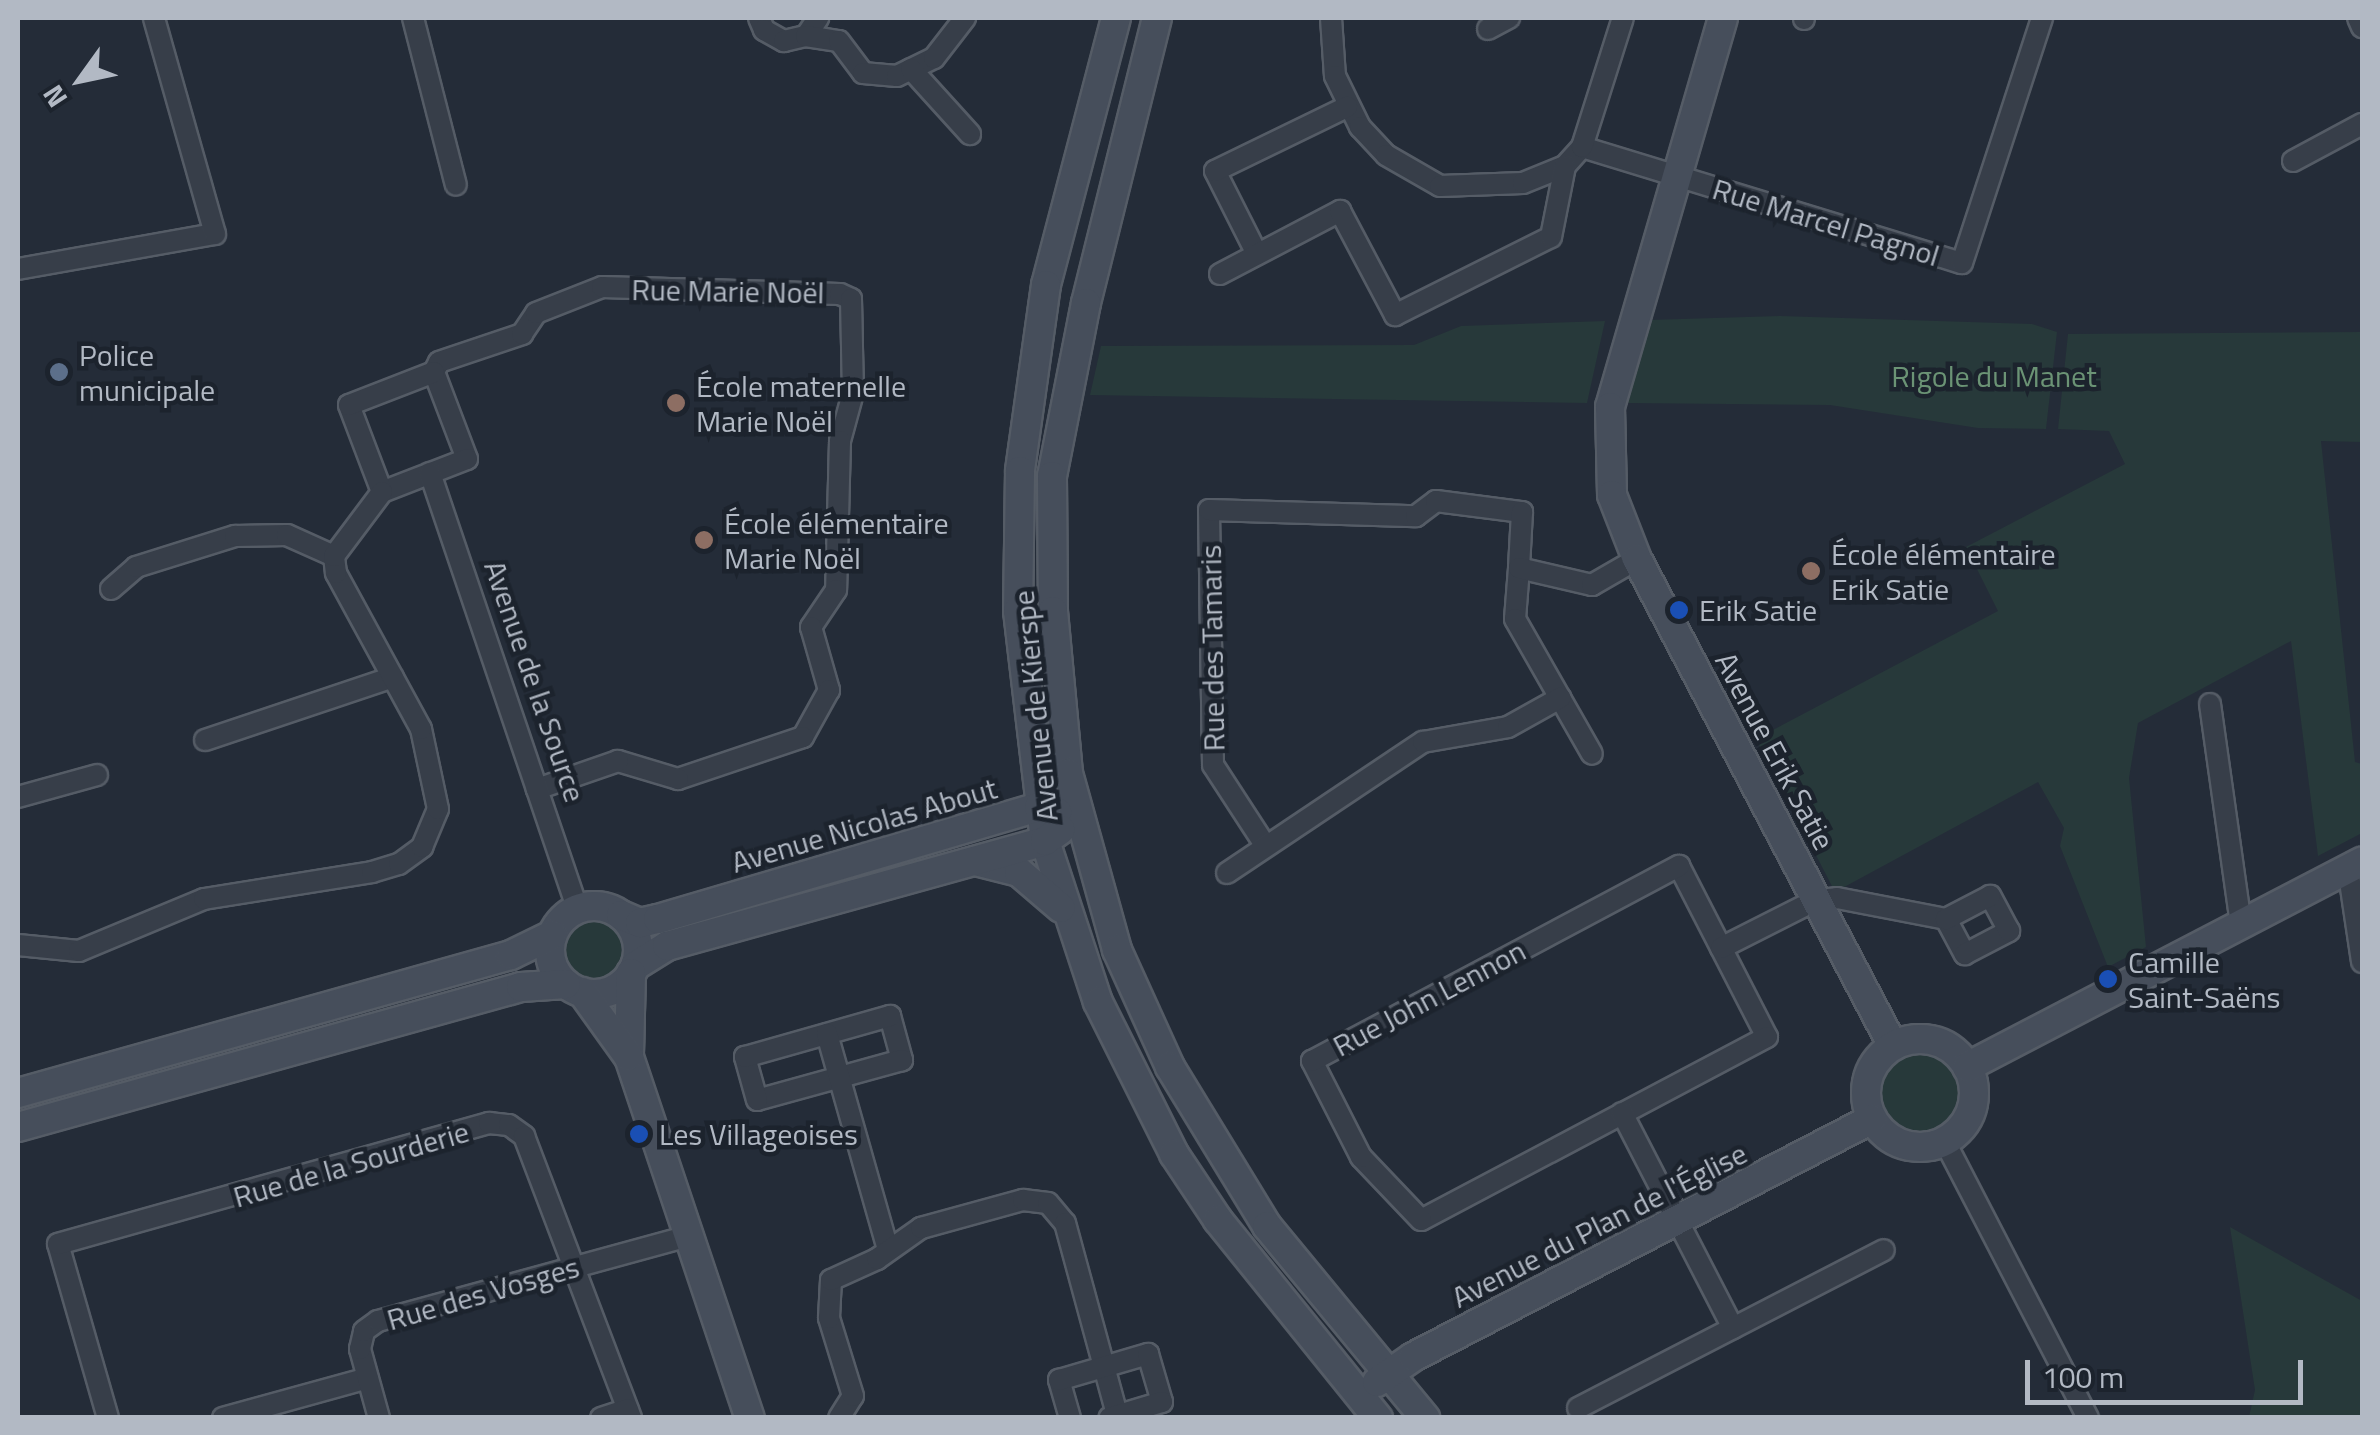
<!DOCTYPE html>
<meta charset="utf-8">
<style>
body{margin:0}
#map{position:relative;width:2380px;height:1435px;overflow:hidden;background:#242c38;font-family:"Titillium Web",sans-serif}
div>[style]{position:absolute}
.green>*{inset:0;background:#27393a}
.round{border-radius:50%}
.roads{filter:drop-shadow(2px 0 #555c66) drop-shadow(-2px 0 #555c66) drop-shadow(0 2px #555c66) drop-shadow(0 -2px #555c66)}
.street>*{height:20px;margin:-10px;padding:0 10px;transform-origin:10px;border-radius:10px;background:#373e49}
.secondary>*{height:28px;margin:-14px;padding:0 14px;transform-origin:14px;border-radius:14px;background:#464e5b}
.secondary>.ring{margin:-14px;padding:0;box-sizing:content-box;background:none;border:28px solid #464e5b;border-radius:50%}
.dots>*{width:28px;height:28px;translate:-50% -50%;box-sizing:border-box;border:5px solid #1c232d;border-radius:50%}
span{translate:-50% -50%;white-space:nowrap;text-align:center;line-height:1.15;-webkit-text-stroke:9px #1c232d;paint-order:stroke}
.street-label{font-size:30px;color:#b2b9c4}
.poi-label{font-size:30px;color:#b2b9c4}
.left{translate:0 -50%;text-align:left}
.park-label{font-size:30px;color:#6b9375}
.frame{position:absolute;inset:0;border:20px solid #b2b9c4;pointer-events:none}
.north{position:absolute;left:30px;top:30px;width:100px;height:100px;-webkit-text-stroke:8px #1c232d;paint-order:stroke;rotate:237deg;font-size:28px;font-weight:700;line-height:40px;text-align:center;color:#b2b9c4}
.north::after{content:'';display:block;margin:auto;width:35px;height:45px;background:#b2b9c4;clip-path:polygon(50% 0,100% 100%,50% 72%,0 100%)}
.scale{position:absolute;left:2025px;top:1360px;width:278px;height:45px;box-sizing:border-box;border:5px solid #b2b9c4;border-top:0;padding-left:12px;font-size:30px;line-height:35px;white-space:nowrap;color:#b2b9c4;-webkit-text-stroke:8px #1c232d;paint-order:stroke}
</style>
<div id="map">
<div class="green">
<div style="clip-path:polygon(1780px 316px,2032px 324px,2057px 332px,2046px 429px,1978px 428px,1830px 405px,1628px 403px,1649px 320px)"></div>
<div style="clip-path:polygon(1605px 321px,1587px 403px,1090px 395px,1101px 346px,1414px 345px,1461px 326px)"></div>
<div style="clip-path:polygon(2362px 332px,2362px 442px,2321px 441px,2355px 762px,2362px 764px,2362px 833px,2318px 856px,2291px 641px,2138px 723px,2129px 778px,2146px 947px,2108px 967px,2060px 846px,2064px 828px,2038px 782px,1835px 892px,1756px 739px,1998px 611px,1966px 547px,2125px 464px,2109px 431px,2058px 429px,2068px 334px)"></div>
<div class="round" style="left:562px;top:921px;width:60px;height:60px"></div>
<div class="round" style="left:1879px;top:1055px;width:82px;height:82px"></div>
<div style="clip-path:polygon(2230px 1227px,2362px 1301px,2362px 1417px,2249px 1417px,2255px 1390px)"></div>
</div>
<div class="roads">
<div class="street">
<div style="left:413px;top:18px;width:172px;rotate:75.6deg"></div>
<div style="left:759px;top:18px;width:13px;rotate:67deg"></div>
<div style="left:764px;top:30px;width:23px;rotate:29deg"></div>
<div style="left:784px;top:41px;width:23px;rotate:-13deg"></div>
<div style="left:806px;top:36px;width:22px;rotate:-56deg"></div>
<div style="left:1331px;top:18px;width:58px;rotate:86.1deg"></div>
<div style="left:1335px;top:76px;width:57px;rotate:63.9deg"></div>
<div style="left:1360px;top:127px;width:38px;rotate:47deg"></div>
<div style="left:1386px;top:155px;width:62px;rotate:29.9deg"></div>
<div style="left:1440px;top:186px;width:83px;rotate:-2.1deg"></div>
<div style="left:1523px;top:183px;width:45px;rotate:-22deg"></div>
<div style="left:1565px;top:166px;width:25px;rotate:-48deg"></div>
<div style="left:1582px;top:147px;width:397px;rotate:17deg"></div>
<div style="left:1962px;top:263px;width:258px;rotate:-71.9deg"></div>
<div style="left:2358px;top:18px;width:10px;rotate:66deg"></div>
<div style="left:1804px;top:19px;width:1px;rotate:-90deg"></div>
<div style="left:1488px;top:29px;width:24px;rotate:-28deg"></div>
<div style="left:806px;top:36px;width:33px;rotate:9deg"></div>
<div style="left:839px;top:41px;width:40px;rotate:53deg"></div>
<div style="left:863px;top:73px;width:34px;rotate:5deg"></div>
<div style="left:897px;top:76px;width:41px;rotate:-25.9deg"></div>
<div style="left:934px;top:58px;width:51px;rotate:-52.2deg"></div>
<div style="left:911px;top:69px;width:88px;rotate:47.8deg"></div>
<div style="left:1582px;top:147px;width:135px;rotate:-72.4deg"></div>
<div style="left:2293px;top:161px;width:78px;rotate:-28.2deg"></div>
<div style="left:1257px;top:254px;width:93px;rotate:-116.8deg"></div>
<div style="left:1215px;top:171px;width:147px;rotate:-25.9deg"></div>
<div style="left:18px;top:269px;width:200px;rotate:-10.1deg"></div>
<div style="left:215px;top:234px;width:224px;rotate:-105.8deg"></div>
<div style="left:1220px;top:274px;width:136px;rotate:-27.7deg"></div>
<div style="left:1340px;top:211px;width:118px;rotate:62.1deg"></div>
<div style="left:1395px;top:315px;width:174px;rotate:-26.6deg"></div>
<div style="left:1551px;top:237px;width:72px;rotate:-78.8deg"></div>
<div style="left:434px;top:372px;width:11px;rotate:-63deg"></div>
<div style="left:439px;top:362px;width:88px;rotate:-18.6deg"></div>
<div style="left:522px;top:334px;width:25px;rotate:-56deg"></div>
<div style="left:536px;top:313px;width:71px;rotate:-21.5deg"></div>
<div style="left:602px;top:287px;width:238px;rotate:1.7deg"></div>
<div style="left:840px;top:294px;width:12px;rotate:24deg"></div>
<div style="left:851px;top:299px;width:94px;rotate:88.8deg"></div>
<div style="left:853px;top:393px;width:50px;rotate:105.2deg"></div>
<div style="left:840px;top:441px;width:149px;rotate:91.5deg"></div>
<div style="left:836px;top:590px;width:45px;rotate:124deg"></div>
<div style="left:811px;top:627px;width:66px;rotate:74.1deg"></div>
<div style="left:829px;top:690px;width:54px;rotate:119deg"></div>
<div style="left:803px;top:737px;width:132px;rotate:161.4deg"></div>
<div style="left:678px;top:779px;width:63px;rotate:-163.3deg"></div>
<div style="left:618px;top:761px;width:86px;rotate:160.9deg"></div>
<div style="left:434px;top:372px;width:93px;rotate:69.2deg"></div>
<div style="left:467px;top:459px;width:91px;rotate:158.8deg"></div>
<div style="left:382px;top:492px;width:93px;rotate:-110.8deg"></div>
<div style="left:349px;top:405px;width:91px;rotate:-21.2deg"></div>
<div style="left:430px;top:473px;width:460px;rotate:71.3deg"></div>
<div style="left:1519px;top:568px;width:51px;rotate:94.5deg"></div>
<div style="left:1515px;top:619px;width:155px;rotate:60.3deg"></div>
<div style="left:111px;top:589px;width:33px;rotate:-41deg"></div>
<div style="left:136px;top:567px;width:104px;rotate:-17.4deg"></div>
<div style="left:235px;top:536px;width:52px;rotate:-1.1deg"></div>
<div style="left:287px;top:535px;width:51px;rotate:24.1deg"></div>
<div style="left:2210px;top:704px;width:223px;rotate:82deg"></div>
<div style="left:205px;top:740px;width:198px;rotate:-18.5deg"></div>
<div style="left:18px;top:797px;width:82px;rotate:-15.6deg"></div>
<div style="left:1265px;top:845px;width:95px;rotate:-123deg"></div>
<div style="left:1213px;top:765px;width:255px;rotate:-90.9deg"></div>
<div style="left:1209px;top:510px;width:207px;rotate:1.7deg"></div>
<div style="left:1416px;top:516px;width:25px;rotate:-37deg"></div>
<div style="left:1436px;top:501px;width:87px;rotate:7.3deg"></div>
<div style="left:1522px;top:512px;width:56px;rotate:93.1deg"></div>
<div style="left:1519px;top:568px;width:75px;rotate:13.1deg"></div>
<div style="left:1592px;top:585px;width:52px;rotate:-30deg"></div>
<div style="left:1679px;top:866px;width:192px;rotate:62.8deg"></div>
<div style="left:1767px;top:1037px;width:391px;rotate:152.1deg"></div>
<div style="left:1421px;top:1220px;width:87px;rotate:-133.6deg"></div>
<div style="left:1361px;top:1157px;width:108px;rotate:-117deg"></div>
<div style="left:1312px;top:1061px;width:416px;rotate:-28deg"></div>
<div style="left:2348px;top:868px;width:95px;rotate:81.5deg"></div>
<div style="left:1227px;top:873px;width:236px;rotate:-33.8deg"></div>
<div style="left:1423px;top:742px;width:86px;rotate:-10deg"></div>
<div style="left:1508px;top:727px;width:60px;rotate:-29.1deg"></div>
<div style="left:18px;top:945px;width:61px;rotate:5.6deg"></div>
<div style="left:79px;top:951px;width:135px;rotate:-22.6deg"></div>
<div style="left:204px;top:899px;width:170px;rotate:-9.1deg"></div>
<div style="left:372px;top:872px;width:28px;rotate:-17deg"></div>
<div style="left:399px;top:864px;width:29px;rotate:-36deg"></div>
<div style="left:422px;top:847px;width:41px;rotate:-67.2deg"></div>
<div style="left:438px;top:809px;width:82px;rotate:-102deg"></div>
<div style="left:421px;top:729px;width:178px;rotate:-118.6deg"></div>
<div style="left:336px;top:573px;width:17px;rotate:-97deg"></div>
<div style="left:334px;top:556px;width:80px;rotate:-53.1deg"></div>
<div style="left:1721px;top:948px;width:106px;rotate:-26.8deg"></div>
<div style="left:1816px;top:900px;width:21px;rotate:-5deg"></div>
<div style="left:1837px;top:898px;width:111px;rotate:10.9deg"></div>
<div style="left:1946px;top:919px;width:40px;rotate:62deg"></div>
<div style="left:1965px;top:954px;width:50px;rotate:-27.6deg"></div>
<div style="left:2009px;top:931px;width:40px;rotate:-118deg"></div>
<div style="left:1990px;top:896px;width:50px;rotate:152.4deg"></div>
<div style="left:890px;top:1016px;width:46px;rotate:74.7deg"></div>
<div style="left:902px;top:1060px;width:150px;rotate:164.6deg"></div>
<div style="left:757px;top:1100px;width:45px;rotate:-105.6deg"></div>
<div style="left:745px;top:1057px;width:151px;rotate:-15.8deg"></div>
<div style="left:827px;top:1034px;width:224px;rotate:74.2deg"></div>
<div style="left:1622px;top:1113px;width:242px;rotate:62.7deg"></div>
<div style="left:1945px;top:1142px;width:311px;rotate:62.6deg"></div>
<div style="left:1578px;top:1408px;width:344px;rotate:-27.3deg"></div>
<div style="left:108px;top:1418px;width:181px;rotate:-106deg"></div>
<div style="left:58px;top:1244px;width:448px;rotate:-15.7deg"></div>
<div style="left:489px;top:1123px;width:20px;rotate:6deg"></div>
<div style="left:509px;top:1125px;width:19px;rotate:36deg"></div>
<div style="left:524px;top:1136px;width:302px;rotate:69.2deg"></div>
<div style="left:223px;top:1418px;width:150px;rotate:-15.4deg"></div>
<div style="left:379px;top:1418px;width:72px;rotate:-105.4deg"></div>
<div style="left:360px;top:1349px;width:18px;rotate:-77deg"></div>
<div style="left:364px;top:1331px;width:17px;rotate:-36deg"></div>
<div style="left:378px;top:1321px;width:322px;rotate:-15.3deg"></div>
<div style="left:601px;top:1418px;width:28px;rotate:-18deg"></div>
<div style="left:839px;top:1418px;width:26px;rotate:-58deg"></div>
<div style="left:853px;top:1396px;width:82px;rotate:-107.1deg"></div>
<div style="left:829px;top:1318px;width:38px;rotate:-87deg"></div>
<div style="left:831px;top:1280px;width:51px;rotate:-24.5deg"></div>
<div style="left:877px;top:1259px;width:54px;rotate:-35.2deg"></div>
<div style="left:921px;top:1228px;width:106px;rotate:-15.4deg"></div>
<div style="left:1023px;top:1200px;width:25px;rotate:7deg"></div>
<div style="left:1048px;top:1203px;width:26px;rotate:50deg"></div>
<div style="left:1065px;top:1223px;width:202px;rotate:74.8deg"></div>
<div style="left:1070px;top:1418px;width:40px;rotate:-106deg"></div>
<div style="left:1059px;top:1380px;width:93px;rotate:-16.3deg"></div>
<div style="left:1148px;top:1354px;width:50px;rotate:73.7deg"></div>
<div style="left:1162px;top:1402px;width:55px;rotate:163.2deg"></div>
</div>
<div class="secondary">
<div style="left:1116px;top:18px;width:276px;rotate:104.7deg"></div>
<div style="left:1046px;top:285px;width:188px;rotate:98deg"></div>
<div style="left:1020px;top:471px;width:140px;rotate:90.8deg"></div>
<div style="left:1018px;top:611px;width:232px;rotate:83.3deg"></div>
<div style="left:1045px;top:841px;width:169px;rotate:71.8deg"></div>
<div style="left:1098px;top:1002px;width:170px;rotate:63.4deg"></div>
<div style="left:1174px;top:1154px;width:79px;rotate:56.3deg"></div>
<div style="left:1218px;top:1220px;width:255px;rotate:51.1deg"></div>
<div style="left:1157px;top:18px;width:294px;rotate:104deg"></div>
<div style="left:1086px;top:303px;width:176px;rotate:101.1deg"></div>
<div style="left:1052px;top:476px;width:135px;rotate:89.6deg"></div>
<div style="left:1053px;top:611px;width:163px;rotate:84.7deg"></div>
<div style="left:1068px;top:773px;width:184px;rotate:74.5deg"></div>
<div style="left:1117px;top:950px;width:128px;rotate:65.6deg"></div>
<div style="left:1170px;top:1067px;width:186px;rotate:58.6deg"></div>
<div style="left:1267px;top:1226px;width:249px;rotate:50.5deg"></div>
<div style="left:1723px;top:18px;width:405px;rotate:106.2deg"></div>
<div style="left:1610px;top:407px;width:88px;rotate:88.7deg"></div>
<div style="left:1612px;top:495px;width:69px;rotate:68.7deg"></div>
<div style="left:1637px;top:559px;width:550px;rotate:62.27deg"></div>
<div style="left:975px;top:861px;width:45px;rotate:14deg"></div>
<div style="left:1019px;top:872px;width:55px;rotate:40.6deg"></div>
<div class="ring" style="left:550px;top:906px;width:60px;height:60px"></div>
<div style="left:621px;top:915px;width:21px;rotate:23deg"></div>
<div style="left:640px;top:923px;width:18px;rotate:-13deg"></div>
<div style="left:658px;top:919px;width:397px;rotate:-16.4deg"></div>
<div style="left:1039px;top:807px;width:19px;rotate:16deg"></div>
<div style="left:635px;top:966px;width:38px;rotate:-32deg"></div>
<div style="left:667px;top:946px;width:392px;rotate:-15.5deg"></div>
<div style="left:1045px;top:841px;width:19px;rotate:-36deg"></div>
<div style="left:631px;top:973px;width:84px;rotate:91.4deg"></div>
<div style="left:629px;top:1057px;width:381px;rotate:71.5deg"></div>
<div style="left:582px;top:992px;width:79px;rotate:54.3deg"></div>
<div class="ring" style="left:1866px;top:1039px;width:80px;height:80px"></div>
<div style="left:1967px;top:1067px;width:445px;rotate:-27.5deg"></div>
<div style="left:18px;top:1093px;width:512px;rotate:-15.64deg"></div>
<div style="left:511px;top:955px;width:46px;rotate:-26deg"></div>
<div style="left:18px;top:1127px;width:522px;rotate:-15.55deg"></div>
<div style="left:521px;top:987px;width:45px;rotate:-3.8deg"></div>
<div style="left:1377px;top:1382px;width:44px;rotate:-34.8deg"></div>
<div style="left:1413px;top:1357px;width:517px;rotate:-27.41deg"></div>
</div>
</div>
<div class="dots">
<div style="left:59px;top:372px;background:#5c6f8a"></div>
<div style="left:676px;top:403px;background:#8d6e63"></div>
<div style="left:704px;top:540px;background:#8d6e63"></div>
<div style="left:1811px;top:571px;background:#8d6e63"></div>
<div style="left:1679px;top:610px;background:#1a4fb4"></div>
<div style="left:2108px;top:979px;background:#1a4fb4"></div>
<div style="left:639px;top:1134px;background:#1a4fb4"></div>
</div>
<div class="street-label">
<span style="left:1826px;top:222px;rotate:17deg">Rue Marcel Pagnol</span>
<span style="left:728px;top:291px;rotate:1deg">Rue Marie Noël</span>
<span style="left:1212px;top:648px;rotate:-91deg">Rue des Tamaris</span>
<span style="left:535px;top:681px;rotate:71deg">Avenue de la Source</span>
<span style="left:1035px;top:706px;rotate:-96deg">Avenue de Kierspe</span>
<span style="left:1775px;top:751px;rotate:62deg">Avenue Erik Satie</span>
<span style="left:864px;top:825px;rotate:-16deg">Avenue Nicolas About</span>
<span style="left:1429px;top:998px;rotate:-28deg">Rue John Lennon</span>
<span style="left:351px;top:1164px;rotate:-16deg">Rue de la Sourderie</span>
<span style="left:1599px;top:1225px;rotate:-27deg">Avenue du Plan de l'Église</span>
<span style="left:483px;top:1293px;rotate:-16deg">Rue des Vosges</span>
</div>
<div class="poi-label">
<span class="left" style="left:79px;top:372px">Police<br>municipale</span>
<span class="left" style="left:696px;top:403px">École maternelle<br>Marie Noël</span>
<span class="left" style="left:724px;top:540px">École élémentaire<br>Marie Noël</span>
<span class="left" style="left:1831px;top:571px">École élémentaire<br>Erik Satie</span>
<span class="left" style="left:1699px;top:610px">Erik Satie</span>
<span class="left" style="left:2128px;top:979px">Camille<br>Saint-Saëns</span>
<span class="left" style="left:659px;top:1134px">Les Villageoises</span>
</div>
<div class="park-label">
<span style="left:1994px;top:376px">Rigole du Manet</span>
</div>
<div class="frame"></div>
<div class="north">N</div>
<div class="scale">100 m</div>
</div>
